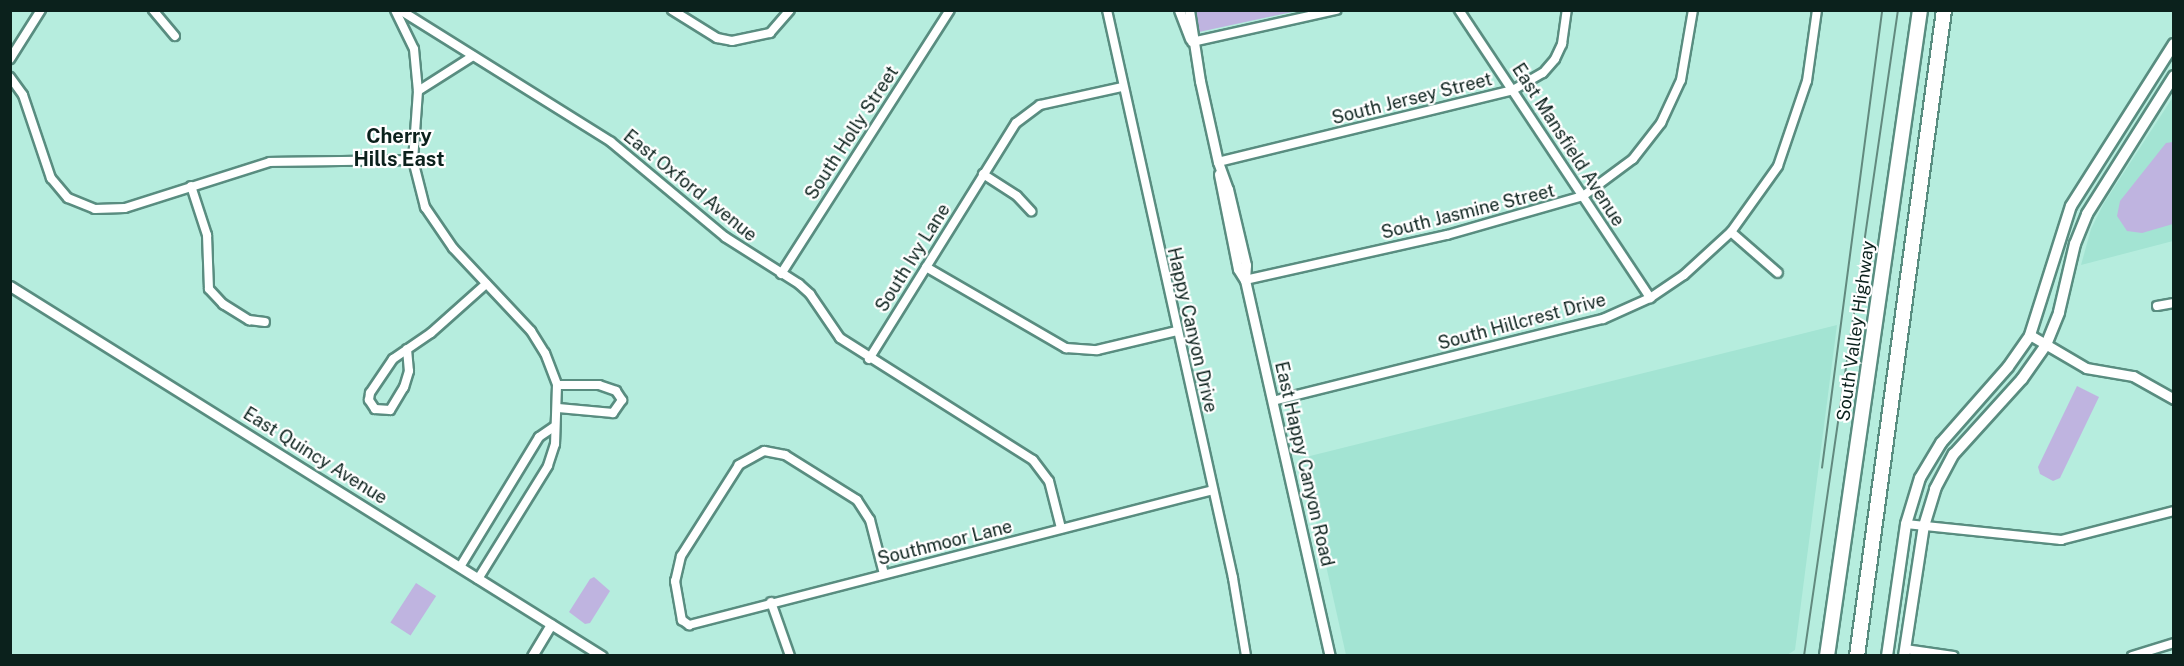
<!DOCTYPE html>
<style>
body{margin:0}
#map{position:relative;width:2184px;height:666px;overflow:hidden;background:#b6edde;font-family:"Public Sans",sans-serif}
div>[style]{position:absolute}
.built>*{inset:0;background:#a3e4d3}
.green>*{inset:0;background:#bfb4e0;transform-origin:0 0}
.roads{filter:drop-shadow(2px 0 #598d80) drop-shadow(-2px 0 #598d80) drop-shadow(0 2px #598d80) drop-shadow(0 -2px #598d80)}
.minor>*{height:8px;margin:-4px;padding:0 4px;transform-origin:4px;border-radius:4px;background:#fff}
.tertiary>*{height:9px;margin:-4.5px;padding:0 4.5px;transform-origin:4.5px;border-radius:4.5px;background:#fff}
.secondary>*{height:10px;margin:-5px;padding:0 5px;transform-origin:5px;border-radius:5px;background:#fff}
.motorway>*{height:14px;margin:-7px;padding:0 7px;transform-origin:7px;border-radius:7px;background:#fff}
.tram>*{height:1.5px;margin:-0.75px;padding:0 0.75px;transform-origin:0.75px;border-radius:0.75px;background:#62897e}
span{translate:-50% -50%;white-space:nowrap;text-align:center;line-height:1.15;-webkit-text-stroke:4.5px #fff;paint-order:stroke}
.street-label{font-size:18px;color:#0b211c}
.neighbourhood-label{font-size:20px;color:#0b211c;font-weight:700}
.frame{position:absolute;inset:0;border:12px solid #0b211c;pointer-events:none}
</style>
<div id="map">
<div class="built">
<div style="clip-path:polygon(2173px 97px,2173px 241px,2081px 265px,2091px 229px,2104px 203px)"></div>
<div style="clip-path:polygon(1837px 325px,1795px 650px,1787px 655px,1346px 655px,1302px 458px)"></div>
</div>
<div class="green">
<div style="clip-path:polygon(1194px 11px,1194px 10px,1297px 11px,1199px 32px)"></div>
<div style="clip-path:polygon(2173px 142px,2173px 224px,2142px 233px,2127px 231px,2117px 216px,2120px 201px,2166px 143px)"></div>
<div style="clip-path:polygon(2077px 386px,2099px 397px,2060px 478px,2053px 481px,2040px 474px,2038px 467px)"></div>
<div style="clip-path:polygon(594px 577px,610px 591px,590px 623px,585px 624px,569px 612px,590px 579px)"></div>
<div style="left:416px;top:583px;width:24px;height:47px;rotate:33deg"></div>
</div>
<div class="roads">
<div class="minor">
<div style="left:153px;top:10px;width:34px;rotate:50deg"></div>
<div style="left:395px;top:10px;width:43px;rotate:64deg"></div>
<div style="left:414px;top:49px;width:42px;rotate:84.6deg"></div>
<div style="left:418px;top:91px;width:69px;rotate:94.1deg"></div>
<div style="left:413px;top:160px;width:49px;rotate:75.7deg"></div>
<div style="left:425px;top:207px;width:50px;rotate:55.7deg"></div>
<div style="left:453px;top:248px;width:114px;rotate:46.8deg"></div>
<div style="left:531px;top:331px;width:26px;rotate:58deg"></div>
<div style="left:545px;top:353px;width:34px;rotate:69deg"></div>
<div style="left:557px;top:385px;width:59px;rotate:91.9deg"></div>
<div style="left:555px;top:444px;width:23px;rotate:108deg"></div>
<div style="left:548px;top:466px;width:133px;rotate:121.8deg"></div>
<div style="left:400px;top:10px;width:249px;rotate:32deg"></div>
<div style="left:611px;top:142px;width:148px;rotate:39.8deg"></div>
<div style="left:725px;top:237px;width:88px;rotate:32.4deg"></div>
<div style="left:799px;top:284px;width:15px;rotate:42deg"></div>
<div style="left:810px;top:294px;width:53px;rotate:55.7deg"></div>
<div style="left:840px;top:338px;width:228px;rotate:32.3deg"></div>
<div style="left:1033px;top:460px;width:26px;rotate:53deg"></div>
<div style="left:1049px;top:481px;width:49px;rotate:75.7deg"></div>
<div style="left:672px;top:10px;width:53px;rotate:31.9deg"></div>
<div style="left:717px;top:38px;width:15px;rotate:11deg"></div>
<div style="left:732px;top:41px;width:39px;rotate:-12deg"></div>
<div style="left:770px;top:33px;width:30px;rotate:-49deg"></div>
<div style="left:1107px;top:10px;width:582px;rotate:77.49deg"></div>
<div style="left:1233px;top:578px;width:79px;rotate:80.5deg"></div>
<div style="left:1459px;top:10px;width:346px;rotate:56.4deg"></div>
<div style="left:1192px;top:42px;width:148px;rotate:-12.5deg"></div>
<div style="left:10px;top:59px;width:58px;rotate:-57.7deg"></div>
<div style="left:10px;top:77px;width:22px;rotate:54deg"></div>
<div style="left:23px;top:95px;width:88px;rotate:71.4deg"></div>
<div style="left:51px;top:178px;width:26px;rotate:50deg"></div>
<div style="left:68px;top:198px;width:29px;rotate:22deg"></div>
<div style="left:95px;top:209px;width:30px;rotate:-2deg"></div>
<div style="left:125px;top:208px;width:152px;rotate:-17.6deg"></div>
<div style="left:270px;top:162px;width:143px;rotate:-0.8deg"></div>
<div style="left:418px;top:91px;width:65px;rotate:-32.5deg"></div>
<div style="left:1218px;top:162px;width:304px;rotate:-13.7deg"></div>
<div style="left:1513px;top:90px;width:34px;rotate:-30deg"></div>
<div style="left:1543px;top:73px;width:18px;rotate:-49deg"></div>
<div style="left:1555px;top:59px;width:17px;rotate:-65deg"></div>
<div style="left:1562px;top:44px;width:34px;rotate:-82deg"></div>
<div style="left:983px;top:174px;width:40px;rotate:32.9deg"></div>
<div style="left:1017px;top:196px;width:21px;rotate:47deg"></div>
<div style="left:191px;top:186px;width:52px;rotate:71.9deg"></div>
<div style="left:207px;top:235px;width:54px;rotate:87.9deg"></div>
<div style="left:209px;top:289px;width:21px;rotate:47deg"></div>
<div style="left:223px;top:304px;width:31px;rotate:32deg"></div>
<div style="left:249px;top:320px;width:16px;rotate:7deg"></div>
<div style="left:1731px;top:232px;width:62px;rotate:41.1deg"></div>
<div style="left:926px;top:267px;width:162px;rotate:30.1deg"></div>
<div style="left:1066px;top:348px;width:31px;rotate:4deg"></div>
<div style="left:1097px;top:350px;width:82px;rotate:-13.4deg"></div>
<div style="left:781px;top:274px;width:313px;rotate:-57.4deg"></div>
<div style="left:1245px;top:280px;width:207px;rotate:-12.6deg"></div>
<div style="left:1447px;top:235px;width:141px;rotate:-16deg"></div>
<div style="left:1583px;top:196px;width:62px;rotate:-36.5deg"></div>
<div style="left:1633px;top:159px;width:46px;rotate:-52.1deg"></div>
<div style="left:1661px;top:123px;width:47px;rotate:-65.1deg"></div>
<div style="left:1681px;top:80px;width:71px;rotate:-80.3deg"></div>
<div style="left:2157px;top:306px;width:17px;rotate:-10deg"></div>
<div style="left:407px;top:349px;width:22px;rotate:85deg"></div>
<div style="left:409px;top:371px;width:17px;rotate:107deg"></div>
<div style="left:404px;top:387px;width:27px;rotate:121deg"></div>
<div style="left:390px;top:410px;width:15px;rotate:-176deg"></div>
<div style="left:375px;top:409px;width:11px;rotate:-124deg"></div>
<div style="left:369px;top:400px;width:7px;rotate:-82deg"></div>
<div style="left:370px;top:393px;width:41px;rotate:-55.9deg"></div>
<div style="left:393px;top:359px;width:46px;rotate:-34.4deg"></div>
<div style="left:431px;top:333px;width:74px;rotate:-41.7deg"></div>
<div style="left:869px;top:359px;width:278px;rotate:-58.1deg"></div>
<div style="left:1016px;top:123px;width:30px;rotate:-37deg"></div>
<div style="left:1040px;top:105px;width:84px;rotate:-12.4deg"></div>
<div style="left:557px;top:385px;width:42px"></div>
<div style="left:599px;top:385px;width:18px;rotate:19deg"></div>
<div style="left:616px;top:391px;width:11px;rotate:56deg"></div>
<div style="left:622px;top:400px;width:16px;rotate:125deg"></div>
<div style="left:613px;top:413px;width:55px;rotate:-174.8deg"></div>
<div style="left:1273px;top:401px;width:340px;rotate:-14deg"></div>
<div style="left:1603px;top:319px;width:51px;rotate:-24.1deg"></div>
<div style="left:1650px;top:298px;width:41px;rotate:-34.1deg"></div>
<div style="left:1684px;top:275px;width:64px;rotate:-42.5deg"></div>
<div style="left:1731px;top:232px;width:81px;rotate:-54.5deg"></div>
<div style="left:1778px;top:166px;width:90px;rotate:-71.2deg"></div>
<div style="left:1807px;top:81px;width:72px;rotate:-82deg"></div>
<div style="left:1906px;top:524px;width:156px;rotate:5.9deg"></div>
<div style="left:2061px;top:540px;width:117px;rotate:-14.4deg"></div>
<div style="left:460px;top:567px;width:152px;rotate:-58.7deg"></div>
<div style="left:539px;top:437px;width:18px;rotate:-34deg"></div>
<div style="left:884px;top:574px;width:56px;rotate:-104.5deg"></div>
<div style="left:870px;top:520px;width:24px;rotate:-123deg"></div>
<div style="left:857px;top:500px;width:85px;rotate:-148deg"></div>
<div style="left:785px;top:455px;width:21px;rotate:-169deg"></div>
<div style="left:764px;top:451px;width:29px;rotate:151deg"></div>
<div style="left:739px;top:465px;width:108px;rotate:122.5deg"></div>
<div style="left:681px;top:556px;width:26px;rotate:103deg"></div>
<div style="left:675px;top:581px;width:40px;rotate:80deg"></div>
<div style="left:682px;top:620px;width:9px;rotate:36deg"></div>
<div style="left:689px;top:625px;width:541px;rotate:-14.45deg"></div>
<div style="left:771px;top:602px;width:57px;rotate:70.6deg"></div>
<div style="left:1905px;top:649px;width:49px;rotate:8.1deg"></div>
<div style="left:2132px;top:656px;width:44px;rotate:-17.2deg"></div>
</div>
<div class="tertiary">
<div style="left:1179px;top:10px;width:31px;rotate:69deg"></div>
<div style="left:1189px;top:10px;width:72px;rotate:81.2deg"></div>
<div style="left:1200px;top:81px;width:83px;rotate:77.5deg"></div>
<div style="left:1218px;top:162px;width:29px;rotate:70deg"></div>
<div style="left:1228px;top:189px;width:78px;rotate:76.7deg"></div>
<div style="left:1246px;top:265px;width:15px;rotate:94deg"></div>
<div style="left:1245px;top:280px;width:385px;rotate:77.3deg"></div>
<div style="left:1219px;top:174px;width:97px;rotate:78.7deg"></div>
<div style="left:1238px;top:269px;width:13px;rotate:58deg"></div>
<div style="left:10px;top:286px;width:698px;rotate:32.01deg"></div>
<div style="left:2030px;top:335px;width:65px;rotate:30.5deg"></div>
<div style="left:2086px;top:368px;width:48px;rotate:9.7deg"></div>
<div style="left:2133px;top:376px;width:47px;rotate:29.3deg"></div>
<div style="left:532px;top:656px;width:37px;rotate:-59deg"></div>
</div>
<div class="secondary">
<div style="left:1887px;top:656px;width:133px;rotate:-81.8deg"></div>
<div style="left:1906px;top:524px;width:48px;rotate:-73.1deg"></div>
<div style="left:1920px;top:478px;width:41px;rotate:-59deg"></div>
<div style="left:1941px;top:443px;width:101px;rotate:-48.6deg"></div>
<div style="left:2008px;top:367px;width:39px;rotate:-55deg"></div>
<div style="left:2030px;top:335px;width:135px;rotate:-72.4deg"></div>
<div style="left:2071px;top:206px;width:192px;rotate:-57.6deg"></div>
<div style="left:1904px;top:656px;width:132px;rotate:-81.3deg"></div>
<div style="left:1924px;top:526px;width:39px;rotate:-73deg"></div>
<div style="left:1935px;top:489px;width:40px;rotate:-62deg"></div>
<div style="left:1954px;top:454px;width:101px;rotate:-47.8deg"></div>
<div style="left:2022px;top:379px;width:42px;rotate:-54.8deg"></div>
<div style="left:2046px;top:345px;width:35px;rotate:-68deg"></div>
<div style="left:2059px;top:312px;width:70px;rotate:-76.8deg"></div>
<div style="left:2075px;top:244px;width:32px;rotate:-68deg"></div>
<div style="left:2087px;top:214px;width:163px;rotate:-57.8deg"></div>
</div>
<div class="motorway">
<div style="left:1827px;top:656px;width:653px;rotate:-81.81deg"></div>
<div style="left:1857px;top:656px;width:652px;rotate:-82.33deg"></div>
</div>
</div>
<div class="tram">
<div style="left:1822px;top:468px;width:462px;rotate:-82.5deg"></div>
<div style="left:1804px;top:656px;width:653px;rotate:-81.72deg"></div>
</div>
<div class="street-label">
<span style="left:1412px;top:99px;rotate:-14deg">South Jersey Street</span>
<span style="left:852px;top:133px;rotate:-57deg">South Holly Street</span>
<span style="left:1568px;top:145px;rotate:57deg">East Mansfield Avenue</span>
<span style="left:690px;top:186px;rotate:39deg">East Oxford Avenue</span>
<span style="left:1468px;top:212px;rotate:-14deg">South Jasmine Street</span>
<span style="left:913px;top:258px;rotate:-58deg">South Ivy Lane</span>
<span style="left:1522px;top:322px;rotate:-15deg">South Hillcrest Drive</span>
<span style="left:1192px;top:330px;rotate:77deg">Happy Canyon Drive</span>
<span style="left:1856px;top:331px;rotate:-82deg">South Valley Highway</span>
<span style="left:315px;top:456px;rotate:32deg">East Quincy Avenue</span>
<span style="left:1304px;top:464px;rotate:77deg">East Happy Canyon Road</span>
<span style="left:945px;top:543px;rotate:-14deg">Southmoor Lane</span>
</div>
<div class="neighbourhood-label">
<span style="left:399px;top:148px">Cherry<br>Hills East</span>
</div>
<div class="frame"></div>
</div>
